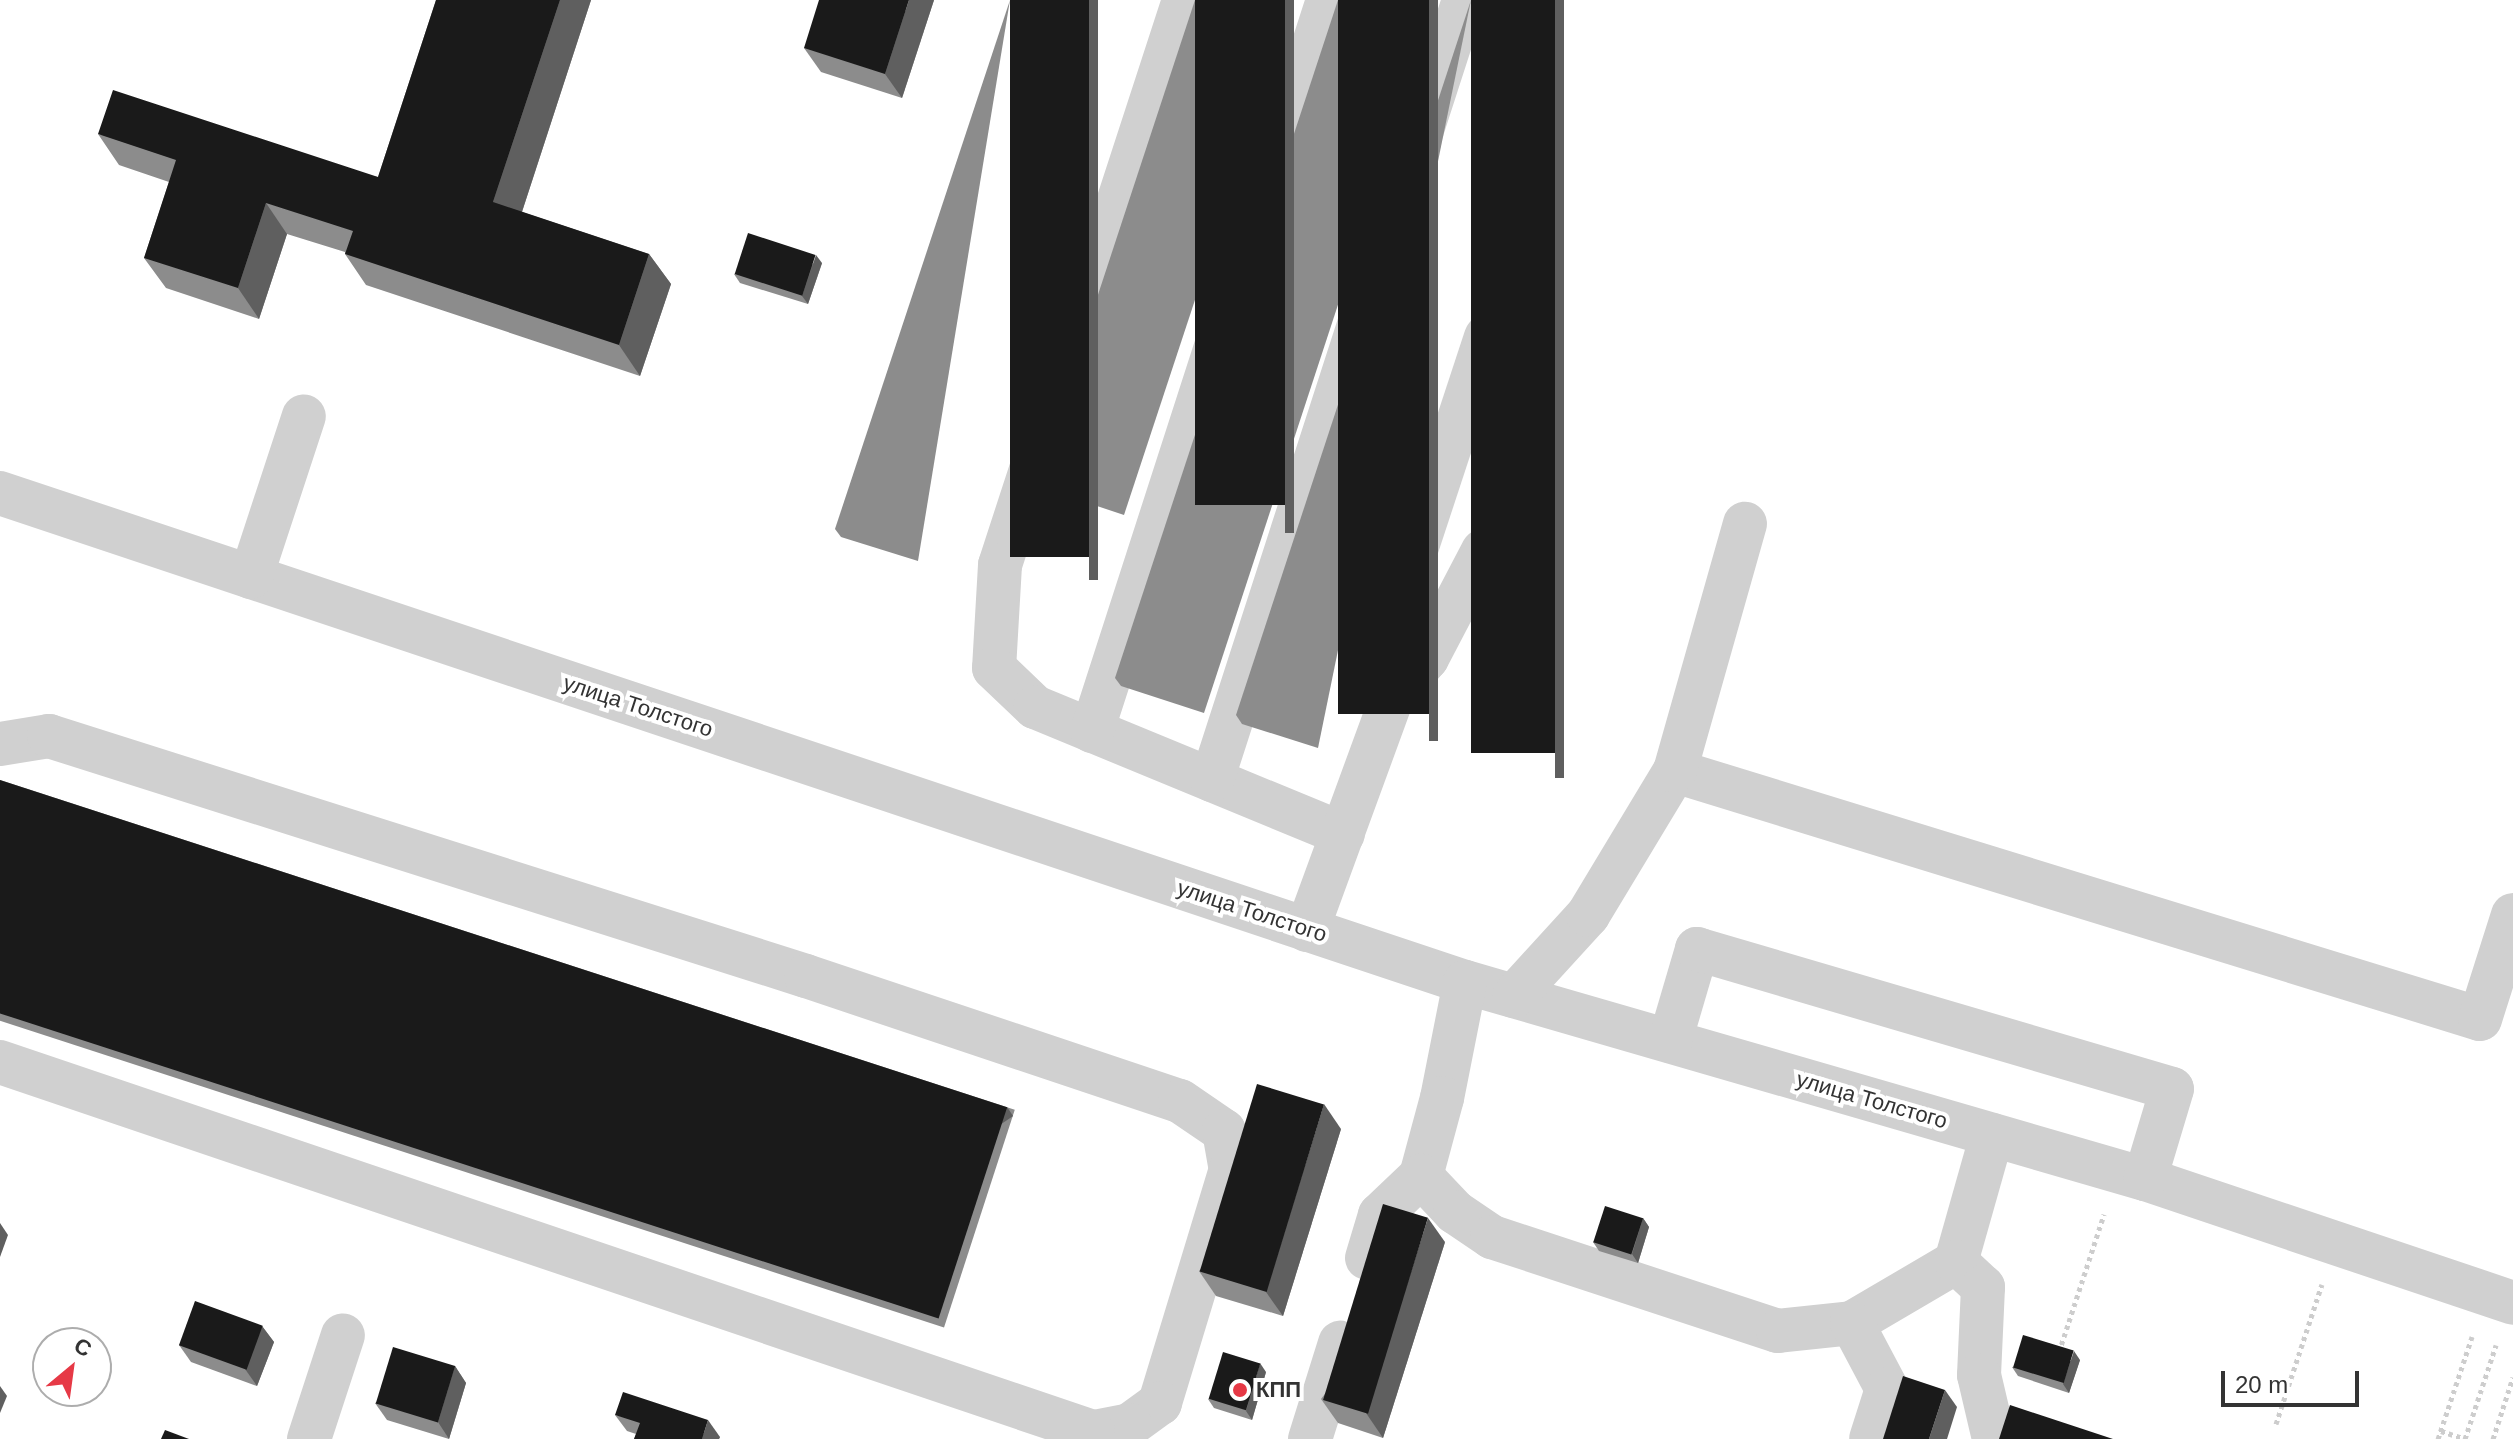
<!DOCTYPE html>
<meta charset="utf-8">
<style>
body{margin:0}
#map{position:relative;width:2513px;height:1439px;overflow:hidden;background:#fff;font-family:Arial,sans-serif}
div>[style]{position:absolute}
.path>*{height:5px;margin-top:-2.5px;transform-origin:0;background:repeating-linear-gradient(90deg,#cdcdcd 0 4px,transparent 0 8px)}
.minor>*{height:44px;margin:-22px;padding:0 22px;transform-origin:22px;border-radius:22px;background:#d0d0d0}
.wall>*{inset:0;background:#8c8c8c;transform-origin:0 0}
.shaded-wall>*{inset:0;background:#5f5f5f;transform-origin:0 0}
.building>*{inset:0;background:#1a1a1a;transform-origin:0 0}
.dots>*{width:22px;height:22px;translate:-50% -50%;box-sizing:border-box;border:4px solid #fff;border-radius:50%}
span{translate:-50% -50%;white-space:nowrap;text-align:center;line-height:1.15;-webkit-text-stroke:8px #fff;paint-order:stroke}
.street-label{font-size:22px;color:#333}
.poi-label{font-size:22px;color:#333;font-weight:700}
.left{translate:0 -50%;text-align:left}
.north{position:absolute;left:32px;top:1327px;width:80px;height:80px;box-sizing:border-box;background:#fff;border:2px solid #adadad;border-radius:50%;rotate:29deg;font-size:22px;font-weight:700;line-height:32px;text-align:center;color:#333}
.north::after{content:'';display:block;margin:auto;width:28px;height:36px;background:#e63946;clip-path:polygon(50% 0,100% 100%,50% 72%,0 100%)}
.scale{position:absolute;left:2221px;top:1371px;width:138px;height:36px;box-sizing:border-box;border:4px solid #333;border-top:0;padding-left:10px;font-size:24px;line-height:28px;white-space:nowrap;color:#333;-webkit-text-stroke:6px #fff;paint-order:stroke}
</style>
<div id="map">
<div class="path">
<div style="left:2059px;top:1352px;width:145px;rotate:-71.9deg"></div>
<div style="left:2276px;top:1424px;width:147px;rotate:-71.8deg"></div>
<div style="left:2441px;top:1431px;width:25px;rotate:18deg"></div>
<div style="left:2438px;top:1439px;width:108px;rotate:-71.6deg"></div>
<div style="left:2465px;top:1439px;width:99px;rotate:-71.7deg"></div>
<div style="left:2493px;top:1439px;width:65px;rotate:-72.1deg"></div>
</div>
<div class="minor">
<div style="left:1184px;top:0;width:594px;rotate:108.04deg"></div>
<div style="left:1000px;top:565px;width:103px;rotate:93.3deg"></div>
<div style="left:994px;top:668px;width:57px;rotate:43.6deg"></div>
<div style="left:1035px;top:707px;width:333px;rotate:22.4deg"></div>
<div style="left:0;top:493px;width:1544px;rotate:18.46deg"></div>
<div style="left:1465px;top:982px;width:708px;rotate:16.16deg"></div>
<div style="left:2145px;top:1179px;width:388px;rotate:18.6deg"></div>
<div style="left:251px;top:577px;width:169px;rotate:-71.8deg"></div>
<div style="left:1392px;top:698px;width:134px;rotate:-81.9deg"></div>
<div style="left:1411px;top:565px;width:240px;rotate:-71.8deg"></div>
<div style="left:1092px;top:731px;width:768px;rotate:-72.11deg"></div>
<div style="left:0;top:744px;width:50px;rotate:-9.3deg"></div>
<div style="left:49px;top:736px;width:794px;rotate:17.59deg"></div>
<div style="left:806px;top:976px;width:394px;rotate:18.5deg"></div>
<div style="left:1180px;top:1101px;width:53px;rotate:34.3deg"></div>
<div style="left:1224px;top:1131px;width:39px;rotate:80deg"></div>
<div style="left:1231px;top:1169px;width:245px;rotate:106.9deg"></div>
<div style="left:1160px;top:1403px;width:37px;rotate:144deg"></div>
<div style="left:1130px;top:1425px;width:38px;rotate:169deg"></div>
<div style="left:1093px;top:1432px;width:1154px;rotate:-161.3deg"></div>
<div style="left:1675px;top:771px;width:842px;rotate:17.12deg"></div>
<div style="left:2480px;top:1019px;width:109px;rotate:-72.4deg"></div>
<div style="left:1212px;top:780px;width:820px;rotate:-72.1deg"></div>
<div style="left:1307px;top:930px;width:247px;rotate:-69.9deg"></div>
<div style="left:1392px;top:698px;width:53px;rotate:-48.8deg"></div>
<div style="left:1427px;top:658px;width:121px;rotate:-62.4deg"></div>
<div style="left:1465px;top:982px;width:118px;rotate:101.2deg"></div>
<div style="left:1442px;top:1098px;width:81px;rotate:105.1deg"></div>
<div style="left:1421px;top:1176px;width:50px;rotate:46.6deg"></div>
<div style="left:1455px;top:1212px;width:45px;rotate:34deg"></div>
<div style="left:1492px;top:1237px;width:301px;rotate:18.2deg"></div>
<div style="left:1778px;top:1331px;width:74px;rotate:-6.2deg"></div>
<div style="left:1852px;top:1323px;width:121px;rotate:-30.4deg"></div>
<div style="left:1956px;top:1262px;width:132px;rotate:-74.2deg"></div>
<div style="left:1514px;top:996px;width:110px;rotate:-47.6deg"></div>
<div style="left:1588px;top:915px;width:168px;rotate:-58.9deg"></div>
<div style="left:1675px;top:771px;width:257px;rotate:-74.2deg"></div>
<div style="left:1670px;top:1041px;width:96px;rotate:-73.6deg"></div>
<div style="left:1697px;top:949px;width:495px;rotate:16.4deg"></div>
<div style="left:2172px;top:1089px;width:94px;rotate:106.7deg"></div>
<div style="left:1367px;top:1258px;width:45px;rotate:-73.2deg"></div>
<div style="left:1380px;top:1215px;width:57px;rotate:-43.6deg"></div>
<div style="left:1956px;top:1262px;width:37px;rotate:43deg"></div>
<div style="left:1983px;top:1287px;width:88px;rotate:92.6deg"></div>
<div style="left:1979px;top:1375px;width:66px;rotate:76.8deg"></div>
<div style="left:1852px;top:1323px;width:75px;rotate:62.1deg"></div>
<div style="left:1887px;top:1389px;width:52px;rotate:107.7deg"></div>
<div style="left:309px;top:1439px;width:109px;rotate:-71.9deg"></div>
<div style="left:1310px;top:1439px;width:101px;rotate:-72.6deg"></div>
</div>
<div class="wall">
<div style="clip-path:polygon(436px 0,591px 0,522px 212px,649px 254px,671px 284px,640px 376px,366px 285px,345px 254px,345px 252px,287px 234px,259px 319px,166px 288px,144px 258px,169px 182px,119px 165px,98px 134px,378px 177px)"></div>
<div style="clip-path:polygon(934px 0,902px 98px,821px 72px,804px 48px)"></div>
<div style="clip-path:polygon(1010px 0,918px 561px,841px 537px,835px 529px)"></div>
<div style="clip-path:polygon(1195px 0,1294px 0,1124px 515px,1043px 488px,1037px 480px)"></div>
<div style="clip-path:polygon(1338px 0,1438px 0,1204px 713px,1121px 686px,1115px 678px)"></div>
<div style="clip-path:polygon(1471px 0,1318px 748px,1242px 724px,1236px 715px)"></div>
<div style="clip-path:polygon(822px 263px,808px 304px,740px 283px,734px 274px)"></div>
<div style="left:0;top:780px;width:1067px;height:229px;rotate:18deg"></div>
<div style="clip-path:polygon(1341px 1129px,1283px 1316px,1216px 1296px,1199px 1271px)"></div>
<div style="clip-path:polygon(1643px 1218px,1649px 1227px,1638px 1263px,1599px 1251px,1593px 1242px)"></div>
<div style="clip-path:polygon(1445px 1242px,1383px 1438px,1338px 1423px,1321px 1399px)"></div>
<div style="clip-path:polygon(262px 1326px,274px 1342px,257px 1386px,191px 1362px,179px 1345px)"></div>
<div style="clip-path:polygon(2080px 1360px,2069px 1393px,2018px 1376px,2012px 1367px)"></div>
<div style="clip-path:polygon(455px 1366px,466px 1383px,449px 1439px,387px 1420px,375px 1403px)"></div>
<div style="clip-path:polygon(1266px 1372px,1252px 1420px,1214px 1408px,1208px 1399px)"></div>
<div style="clip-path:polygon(615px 1415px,720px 1437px,719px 1439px,634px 1439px,636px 1434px,627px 1431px)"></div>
</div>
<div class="shaded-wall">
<div style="clip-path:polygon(560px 0,591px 0,515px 233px,493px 202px)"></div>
<div style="clip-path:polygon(909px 0,934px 0,902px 98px,885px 74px)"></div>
<div style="left:1089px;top:0;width:9px;height:580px"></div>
<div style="left:1285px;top:0;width:9px;height:533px"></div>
<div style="left:1429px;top:0;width:9px;height:741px"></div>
<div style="left:1555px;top:0;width:9px;height:778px"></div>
<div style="clip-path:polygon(266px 203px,287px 234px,259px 319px,238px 288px)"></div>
<div style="clip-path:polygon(649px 254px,671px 284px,640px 376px,619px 345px)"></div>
<div style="clip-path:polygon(816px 255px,822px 263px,808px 304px,802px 296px)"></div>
<div style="clip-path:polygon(1324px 1104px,1341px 1129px,1283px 1316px,1266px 1292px)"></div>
<div style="left:1007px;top:1107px;width:11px;height:211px;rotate:56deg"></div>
<div style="clip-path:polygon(1428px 1218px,1445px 1242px,1383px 1438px,1366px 1413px)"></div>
<div style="clip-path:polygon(1643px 1218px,1649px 1227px,1638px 1263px,1632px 1254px)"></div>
<div style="clip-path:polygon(0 1223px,8px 1235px,0 1257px)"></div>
<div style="clip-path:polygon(262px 1326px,274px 1342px,257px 1386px,245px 1369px)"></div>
<div style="clip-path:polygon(2074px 1351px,2080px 1360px,2069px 1393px,2063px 1384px)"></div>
<div style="clip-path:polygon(1260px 1363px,1266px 1372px,1252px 1420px,1246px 1411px)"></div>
<div style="clip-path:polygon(455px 1366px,466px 1383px,449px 1439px,438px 1422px)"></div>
<div style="clip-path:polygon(0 1386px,7px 1396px,0 1413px)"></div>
<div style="clip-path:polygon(1945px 1390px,1957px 1407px,1947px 1439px,1929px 1439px)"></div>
<div style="clip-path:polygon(708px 1420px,720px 1437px,719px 1439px,702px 1439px)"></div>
</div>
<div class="building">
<div style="clip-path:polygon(436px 0,560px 0,493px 202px,649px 254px,619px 345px,345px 254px,353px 231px,266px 203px,238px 288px,144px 258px,176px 160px,98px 134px,113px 90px,378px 177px)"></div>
<div style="clip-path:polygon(819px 0,909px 0,885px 74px,804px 48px)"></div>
<div style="left:1010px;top:0;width:79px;height:557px"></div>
<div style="left:1195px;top:0;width:90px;height:505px"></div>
<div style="left:1338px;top:0;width:91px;height:714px"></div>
<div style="left:1471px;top:0;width:84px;height:753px"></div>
<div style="left:748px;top:233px;width:71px;height:43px;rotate:18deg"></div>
<div style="left:0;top:780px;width:1059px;height:222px;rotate:18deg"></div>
<div style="left:1257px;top:1084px;width:70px;height:196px;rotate:17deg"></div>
<div style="left:1383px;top:1204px;width:47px;height:205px;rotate:17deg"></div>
<div style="left:1605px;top:1206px;width:40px;height:38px;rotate:18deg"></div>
<div style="left:195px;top:1301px;width:72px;height:47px;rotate:20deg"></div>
<div style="left:2023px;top:1335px;width:53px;height:34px;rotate:17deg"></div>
<div style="left:393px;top:1347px;width:65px;height:59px;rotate:17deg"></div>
<div style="left:1223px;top:1352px;width:39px;height:49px;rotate:17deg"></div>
<div style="clip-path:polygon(1903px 1376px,1945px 1390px,1929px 1439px,1883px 1439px)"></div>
<div style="clip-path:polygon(623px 1392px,708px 1420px,702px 1439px,634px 1439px,640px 1423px,615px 1415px)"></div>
<div style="clip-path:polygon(2010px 1405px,2113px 1439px,1999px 1439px)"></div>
<div style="clip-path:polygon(165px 1430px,189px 1439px,161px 1439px)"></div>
</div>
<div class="dots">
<div style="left:1240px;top:1390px;background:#e63946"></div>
</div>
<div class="street-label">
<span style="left:638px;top:706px;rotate:18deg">улица Толстого</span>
<span style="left:1252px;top:911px;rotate:18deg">улица Толстого</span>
<span style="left:1872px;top:1100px;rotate:16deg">улица Толстого</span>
</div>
<div class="poi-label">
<span class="left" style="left:1256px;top:1390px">КПП</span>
</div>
<div class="north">С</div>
<div class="scale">20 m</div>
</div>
